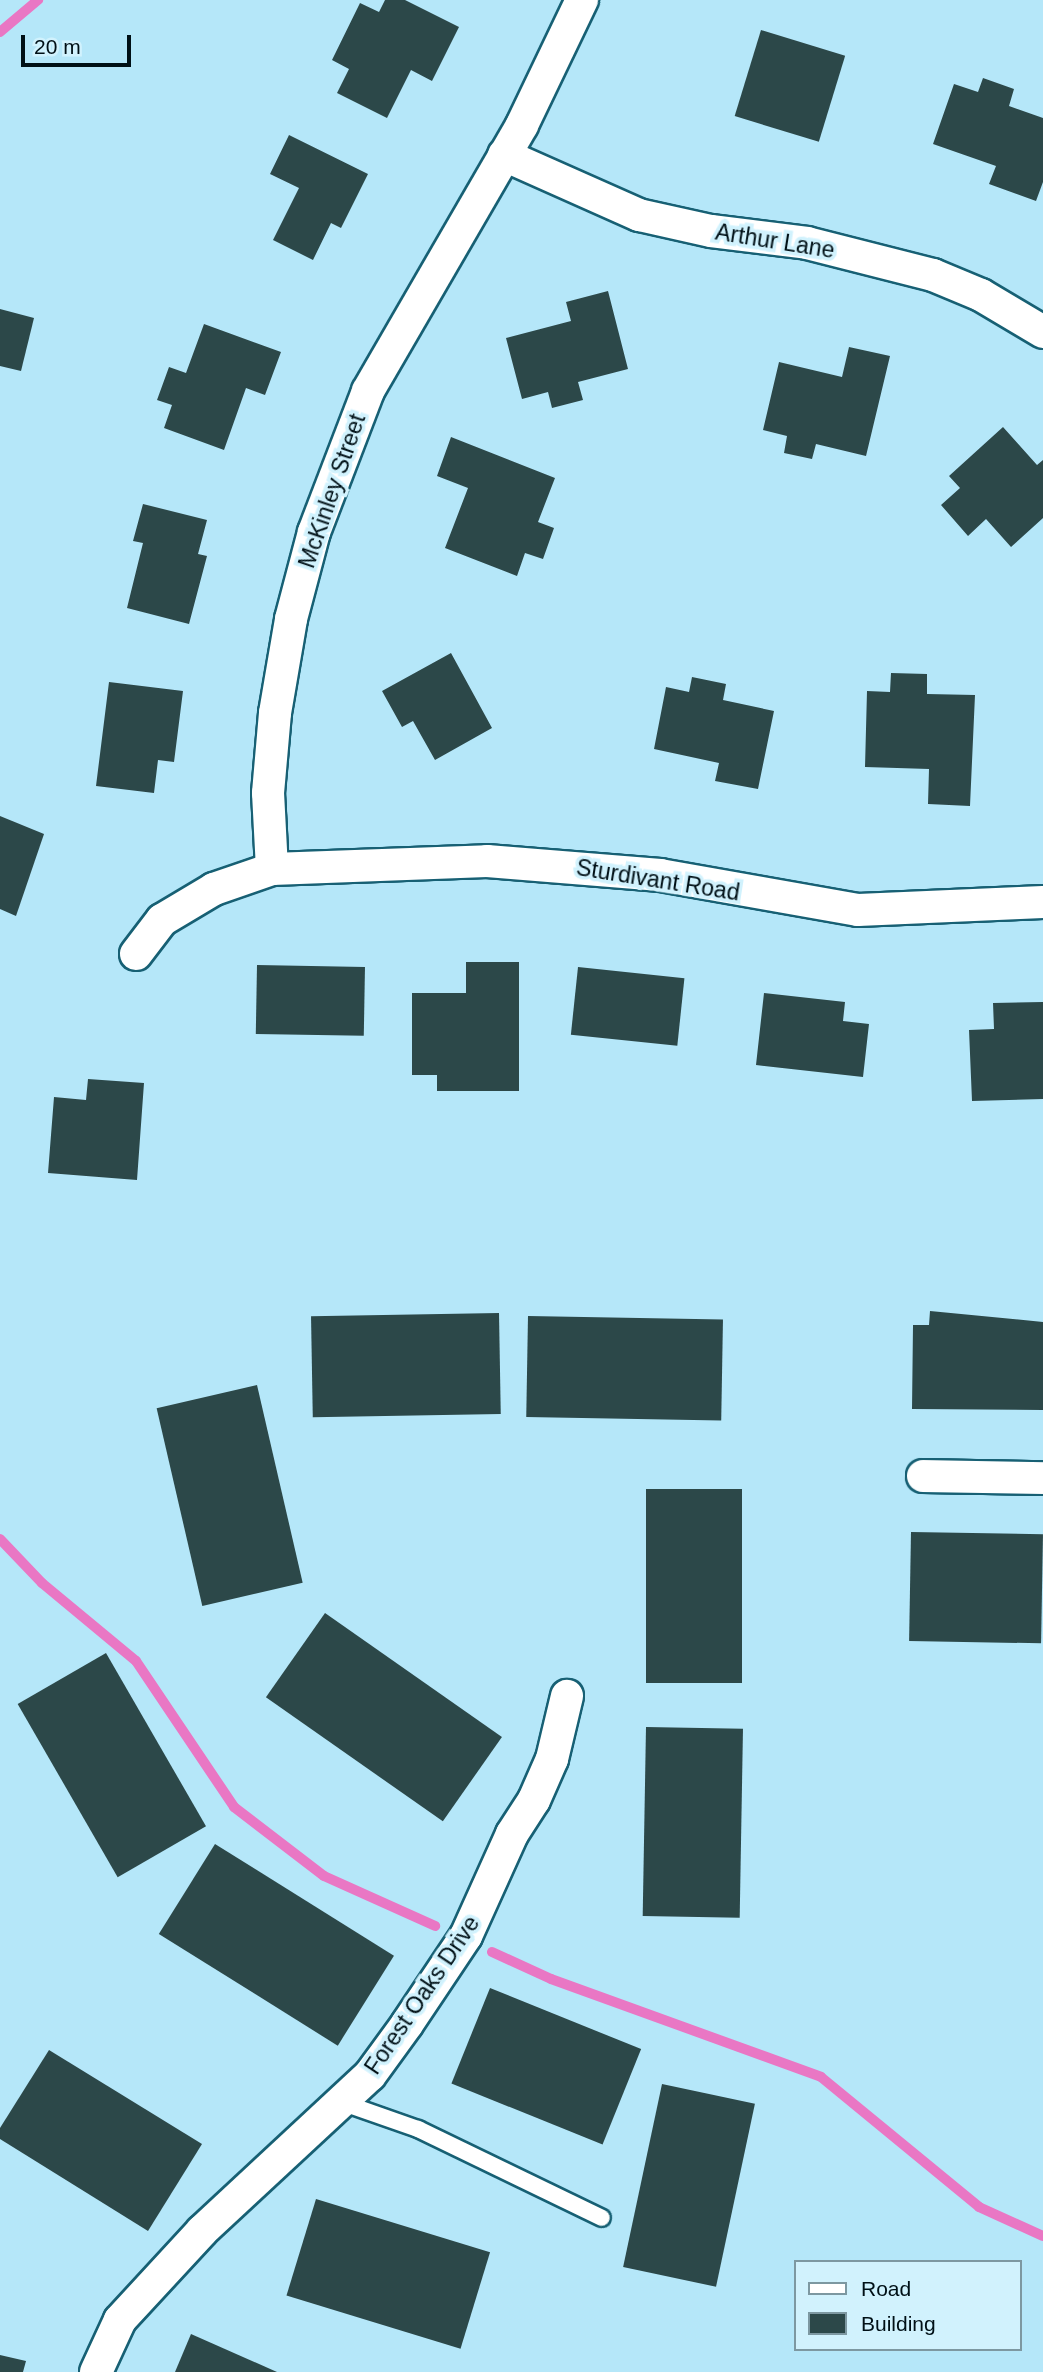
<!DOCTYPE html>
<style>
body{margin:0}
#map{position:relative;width:1043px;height:2372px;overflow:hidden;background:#b5e7f9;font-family:Arial,sans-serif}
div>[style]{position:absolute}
.stream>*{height:10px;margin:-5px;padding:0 5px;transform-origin:5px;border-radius:5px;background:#e977c4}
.building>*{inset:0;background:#2c4849;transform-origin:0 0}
.roads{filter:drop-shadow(2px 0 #176074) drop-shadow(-2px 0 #176074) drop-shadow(0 2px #176074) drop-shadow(0 -2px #176074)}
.service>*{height:16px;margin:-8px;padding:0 8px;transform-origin:8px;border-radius:8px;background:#fff}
.minor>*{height:32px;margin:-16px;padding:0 16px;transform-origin:16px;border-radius:16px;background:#fff}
span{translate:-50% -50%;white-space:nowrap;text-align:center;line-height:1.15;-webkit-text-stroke:7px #d1f2fd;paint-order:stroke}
.street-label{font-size:23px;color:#001016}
.legend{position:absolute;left:794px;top:2260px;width:228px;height:91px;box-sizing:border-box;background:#d1f2fd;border:2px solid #7d98a1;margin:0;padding:9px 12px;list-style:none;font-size:21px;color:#001016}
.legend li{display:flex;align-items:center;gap:14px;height:35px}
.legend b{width:35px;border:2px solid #7d98a1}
.scale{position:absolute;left:21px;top:35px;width:110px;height:32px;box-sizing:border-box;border:4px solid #001016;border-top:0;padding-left:9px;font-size:21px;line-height:24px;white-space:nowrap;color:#001016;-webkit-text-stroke:5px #d1f2fd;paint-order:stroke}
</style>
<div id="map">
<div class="stream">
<div style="left:0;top:32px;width:50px;rotate:-40.1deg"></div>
<div style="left:0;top:1539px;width:61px;rotate:46.3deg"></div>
<div style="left:42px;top:1583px;width:122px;rotate:39.7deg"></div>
<div style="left:136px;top:1661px;width:176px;rotate:56.1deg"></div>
<div style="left:234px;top:1807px;width:113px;rotate:37.5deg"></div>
<div style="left:324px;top:1876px;width:122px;rotate:24.2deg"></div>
<div style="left:492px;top:1952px;width:65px;rotate:24.6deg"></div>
<div style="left:551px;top:1979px;width:287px;rotate:19.9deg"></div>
<div style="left:821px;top:2077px;width:205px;rotate:39.4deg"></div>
<div style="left:979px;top:2207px;width:70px;rotate:24.4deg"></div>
</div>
<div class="building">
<div style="clip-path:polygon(385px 0,405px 0,459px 27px,432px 81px,411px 70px,387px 118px,337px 93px,349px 69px,332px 60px,360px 3px,379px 12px)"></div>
<div style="left:761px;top:30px;width:88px;height:90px;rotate:17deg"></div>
<div style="clip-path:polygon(983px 78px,1014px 89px,1009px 106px,1043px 118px,1043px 182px,1036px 201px,989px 184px,996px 166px,933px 144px,954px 84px,978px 92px)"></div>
<div style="clip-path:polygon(289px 135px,368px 174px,341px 228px,331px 223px,313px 260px,273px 240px,299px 188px,270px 174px)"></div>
<div style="clip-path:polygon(608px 291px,628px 369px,578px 382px,583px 400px,552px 408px,548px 392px,522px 399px,506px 338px,571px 321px,566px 302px)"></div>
<div style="clip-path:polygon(0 309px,34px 318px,21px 371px,0 366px)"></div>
<div style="clip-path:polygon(204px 324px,281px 352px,265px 395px,246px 388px,224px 450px,164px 428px,172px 405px,157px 400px,169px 367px,186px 373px)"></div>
<div style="clip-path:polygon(849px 347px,890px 356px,866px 456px,816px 444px,812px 459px,784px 453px,787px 436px,763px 430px,779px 362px,842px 377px)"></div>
<div style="clip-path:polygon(1003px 427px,1037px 465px,1043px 460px,1043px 518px,1011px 547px,986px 519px,968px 536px,941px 505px,960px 488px,949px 476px)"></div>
<div style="clip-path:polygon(451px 437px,555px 478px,538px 522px,554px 528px,543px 559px,525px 553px,517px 576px,445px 548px,468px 488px,437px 476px)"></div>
<div style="clip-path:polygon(143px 504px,207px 520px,198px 554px,207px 556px,189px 624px,127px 608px,143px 543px,133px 541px)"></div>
<div style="clip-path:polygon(451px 653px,492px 728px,435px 760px,413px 721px,402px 727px,382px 691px)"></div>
<div style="clip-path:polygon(891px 673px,927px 674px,927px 694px,975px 695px,970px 806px,928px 804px,929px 769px,865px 767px,867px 691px,890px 692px)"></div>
<div style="clip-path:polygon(692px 677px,726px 684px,723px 700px,774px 711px,758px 789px,715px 781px,719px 763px,654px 749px,666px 687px,689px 692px)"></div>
<div style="clip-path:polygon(109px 682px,183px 691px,174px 762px,158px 760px,154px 793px,96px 786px)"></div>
<div style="clip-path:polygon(0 816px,44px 834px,16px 916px,0 909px)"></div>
<div style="clip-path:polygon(466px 962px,519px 962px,519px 1091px,437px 1091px,437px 1075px,412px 1075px,412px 993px,466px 993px)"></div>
<div style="left:257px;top:965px;width:108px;height:69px;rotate:1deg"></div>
<div style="left:578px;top:967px;width:107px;height:68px;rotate:6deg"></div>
<div style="clip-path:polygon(764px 993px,845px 1002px,843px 1021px,869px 1024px,863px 1077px,756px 1065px)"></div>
<div style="clip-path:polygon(1043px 1002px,1043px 1099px,972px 1101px,969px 1030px,994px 1029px,993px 1003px)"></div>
<div style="clip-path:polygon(88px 1079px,144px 1083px,137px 1180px,48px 1173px,54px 1097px,86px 1100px)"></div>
<div style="clip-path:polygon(930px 1311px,1043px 1322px,1043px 1410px,912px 1409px,913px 1325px,929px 1325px)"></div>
<div style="left:499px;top:1313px;width:101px;height:188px;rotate:89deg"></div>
<div style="left:528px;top:1316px;width:195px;height:101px;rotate:1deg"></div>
<div style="left:257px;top:1385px;width:203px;height:103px;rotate:77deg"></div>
<div style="left:646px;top:1489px;width:96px;height:194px"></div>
<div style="left:911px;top:1532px;width:132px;height:109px;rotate:1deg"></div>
<div style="left:325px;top:1613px;width:216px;height:103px;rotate:35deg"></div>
<div style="left:106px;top:1653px;width:200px;height:102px;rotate:60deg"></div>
<div style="left:646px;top:1727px;width:97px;height:189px;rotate:1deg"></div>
<div style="left:215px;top:1844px;width:211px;height:106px;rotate:32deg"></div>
<div style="left:490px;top:1988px;width:163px;height:103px;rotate:22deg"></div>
<div style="clip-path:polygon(49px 2050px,202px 2144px,148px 2231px,0 2139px,0 2128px)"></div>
<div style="left:662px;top:2084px;width:95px;height:187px;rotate:12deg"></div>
<div style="left:316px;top:2199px;width:182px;height:101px;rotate:17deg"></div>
<div style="clip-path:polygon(191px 2334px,277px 2372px,175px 2372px)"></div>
<div style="clip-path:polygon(0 2355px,26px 2361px,23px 2372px,0 2372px)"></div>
</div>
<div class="roads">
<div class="service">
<div style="left:338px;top:2101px;width:85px;rotate:19.3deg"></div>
<div style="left:418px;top:2129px;width:204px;rotate:25.8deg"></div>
</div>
<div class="minor">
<div style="left:504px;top:155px;width:148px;rotate:24deg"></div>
<div style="left:639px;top:215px;width:74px;rotate:12.5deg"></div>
<div style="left:711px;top:231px;width:97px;rotate:7.1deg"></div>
<div style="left:807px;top:243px;width:130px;rotate:14.3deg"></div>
<div style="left:933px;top:275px;width:52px;rotate:22.6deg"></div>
<div style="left:981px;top:295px;width:72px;rotate:30.8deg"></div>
<div style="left:272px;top:869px;width:76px;rotate:-93deg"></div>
<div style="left:268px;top:793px;width:80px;rotate:-85deg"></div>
<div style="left:275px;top:713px;width:95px;rotate:-80.3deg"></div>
<div style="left:291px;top:619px;width:90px;rotate:-75.2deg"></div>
<div style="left:314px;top:532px;width:151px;rotate:-69deg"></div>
<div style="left:368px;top:391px;width:307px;rotate:-59.9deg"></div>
<div style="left:522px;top:125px;width:139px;rotate:-64.4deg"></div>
<div style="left:136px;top:954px;width:43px;rotate:-52.6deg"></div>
<div style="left:162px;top:920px;width:61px;rotate:-30.8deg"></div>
<div style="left:214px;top:889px;width:61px;rotate:-19deg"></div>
<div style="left:272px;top:869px;width:215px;rotate:-2.1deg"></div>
<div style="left:487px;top:861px;width:174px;rotate:4.6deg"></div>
<div style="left:660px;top:875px;width:201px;rotate:10deg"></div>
<div style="left:858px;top:910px;width:185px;rotate:-2.5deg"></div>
<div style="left:923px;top:1476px;width:120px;rotate:1deg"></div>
<div style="left:96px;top:2372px;width:57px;rotate:-65.2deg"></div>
<div style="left:120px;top:2320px;width:121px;rotate:-47.3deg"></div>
<div style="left:202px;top:2231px;width:229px;rotate:-42.9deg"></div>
<div style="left:370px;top:2075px;width:63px;rotate:-54deg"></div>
<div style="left:407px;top:2024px;width:106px;rotate:-56.2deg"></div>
<div style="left:466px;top:1936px;width:112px;rotate:-65.7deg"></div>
<div style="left:512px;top:1834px;width:40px;rotate:-57.1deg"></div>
<div style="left:534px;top:1800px;width:45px;rotate:-66.3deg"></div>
<div style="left:552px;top:1759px;width:65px;rotate:-76.6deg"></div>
</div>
</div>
<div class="street-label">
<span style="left:775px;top:241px;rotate:9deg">Arthur Lane</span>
<span style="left:332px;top:491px;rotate:-71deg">McKinley Street</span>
<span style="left:658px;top:880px;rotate:9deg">Sturdivant Road</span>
<span style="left:422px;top:1995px;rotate:-56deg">Forest Oaks Drive</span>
</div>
<ul class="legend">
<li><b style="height:9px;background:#fff"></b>Road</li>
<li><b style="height:19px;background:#2c4849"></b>Building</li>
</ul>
<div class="scale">20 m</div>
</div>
